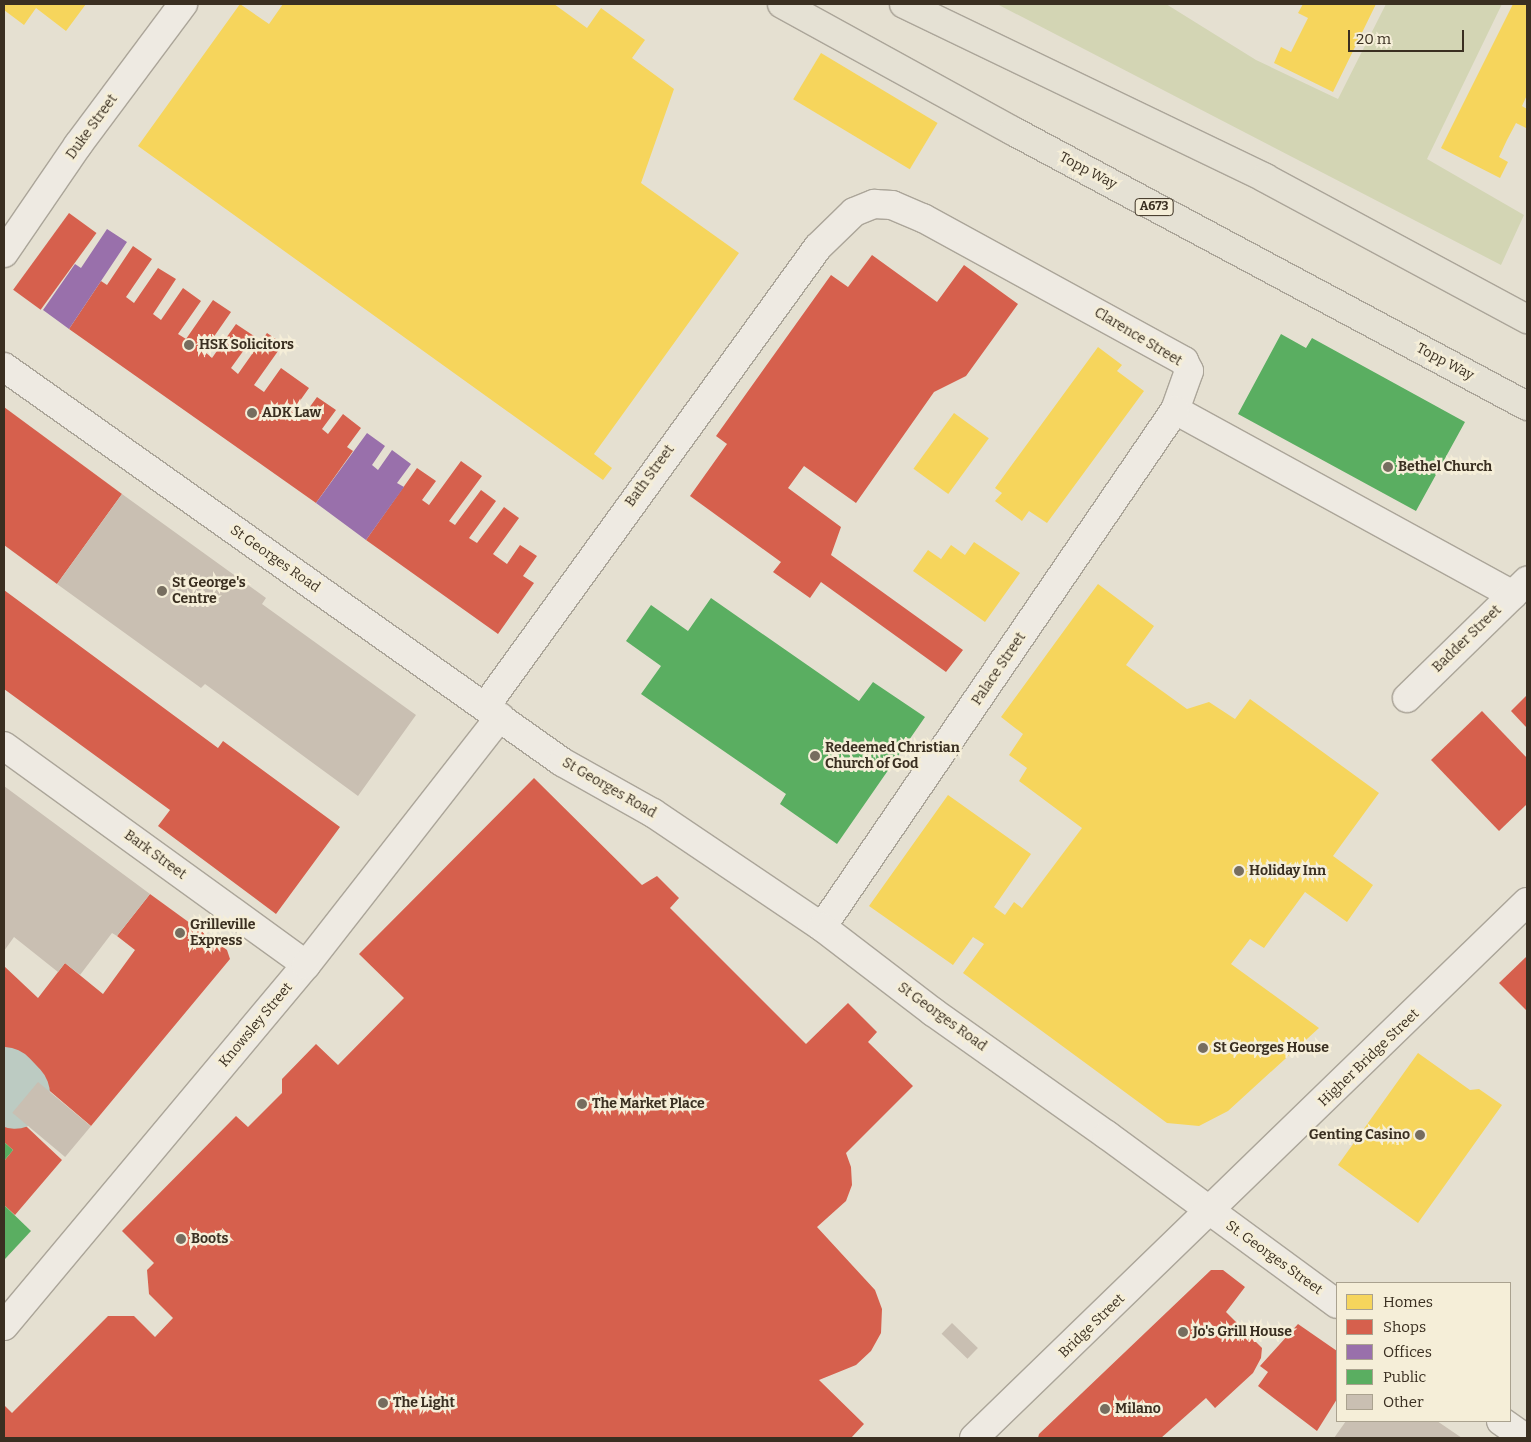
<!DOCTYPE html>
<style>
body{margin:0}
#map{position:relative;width:1531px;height:1442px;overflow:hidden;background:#e5e0d1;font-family:Bitter,serif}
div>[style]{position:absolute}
.green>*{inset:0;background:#d3d5b4}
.homes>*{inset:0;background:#f6d55c;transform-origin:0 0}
.shops>*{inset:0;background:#d6604d;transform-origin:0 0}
.offices>*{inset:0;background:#9970ab}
.public>*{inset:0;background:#5aae61}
.river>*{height:70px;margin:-35px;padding:0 35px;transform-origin:35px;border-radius:35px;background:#bccbc2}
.building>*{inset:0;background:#c9bfb2;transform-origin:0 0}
.roads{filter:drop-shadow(1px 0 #aba599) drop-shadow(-1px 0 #aba599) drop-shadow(0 1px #aba599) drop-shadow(0 -1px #aba599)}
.minor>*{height:28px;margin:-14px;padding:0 14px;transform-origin:14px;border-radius:14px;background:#eeeae2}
.secondary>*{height:28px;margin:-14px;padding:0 14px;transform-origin:14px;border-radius:14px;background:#eeeae2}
.primary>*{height:28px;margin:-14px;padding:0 14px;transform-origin:14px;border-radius:14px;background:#e5e1d4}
.dots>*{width:14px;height:14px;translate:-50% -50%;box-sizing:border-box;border:2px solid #f5eed8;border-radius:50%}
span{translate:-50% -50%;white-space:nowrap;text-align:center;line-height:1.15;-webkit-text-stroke:5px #f5eed8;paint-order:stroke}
.shield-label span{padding:1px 4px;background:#f5eed8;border:1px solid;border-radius:4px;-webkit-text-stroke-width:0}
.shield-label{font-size:12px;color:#3a2f21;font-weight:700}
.street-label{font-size:14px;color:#3a2f21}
.poi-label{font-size:14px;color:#3a2f21;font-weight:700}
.left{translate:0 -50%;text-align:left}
.right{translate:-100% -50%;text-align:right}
.frame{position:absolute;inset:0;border:5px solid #3a2f21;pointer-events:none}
.legend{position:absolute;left:1336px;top:1282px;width:175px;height:140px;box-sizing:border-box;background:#f5eed8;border:1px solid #aaa28f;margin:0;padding:6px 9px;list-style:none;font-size:15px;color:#3a2f21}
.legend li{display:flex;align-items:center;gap:10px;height:25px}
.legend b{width:25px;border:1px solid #aaa28f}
.scale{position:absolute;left:1348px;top:30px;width:116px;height:22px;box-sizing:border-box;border:2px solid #3a2f21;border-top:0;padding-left:6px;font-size:15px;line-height:18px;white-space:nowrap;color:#3a2f21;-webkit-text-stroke:4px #f5eed8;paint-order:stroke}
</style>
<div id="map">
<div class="green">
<div style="clip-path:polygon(997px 4px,1166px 4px,1256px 60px,1338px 99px,1386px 4px,1502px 4px,1427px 159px,1524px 215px,1501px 265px)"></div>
<div style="clip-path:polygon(4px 1052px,38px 1082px,4px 1118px)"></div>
</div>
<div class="homes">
<div style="clip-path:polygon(4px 4px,86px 4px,66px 31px,36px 8px,24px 25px,4px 10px)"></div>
<div style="clip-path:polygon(240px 4px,269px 24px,283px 4px,554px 4px,587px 28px,601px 8px,645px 40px,632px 58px,674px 89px,641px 183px,739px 253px,594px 454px,612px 468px,603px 480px,138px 146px)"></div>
<div style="clip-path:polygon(1303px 4px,1376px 4px,1333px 92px,1274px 63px,1281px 47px,1291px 52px,1308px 18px,1298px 13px)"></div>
<div style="clip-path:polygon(1513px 4px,1527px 4px,1527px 95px,1522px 106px,1527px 109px,1527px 124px,1526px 128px,1516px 123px,1507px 140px,1499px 157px,1508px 162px,1500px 178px,1441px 148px)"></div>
<div style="left:821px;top:53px;width:136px;height:54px;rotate:31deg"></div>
<div style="clip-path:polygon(1098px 347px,1122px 365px,1117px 371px,1144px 391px,1047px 523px,1029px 511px,1022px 521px,995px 501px,1002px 493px,995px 488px)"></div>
<div style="left:954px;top:413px;width:43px;height:69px;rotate:36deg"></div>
<div style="clip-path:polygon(974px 542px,1020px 573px,985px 622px,913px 571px,928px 550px,941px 559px,951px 545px,965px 555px)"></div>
<div style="clip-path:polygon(1098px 584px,1154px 626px,1126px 665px,1187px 709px,1209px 702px,1235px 719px,1250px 699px,1379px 793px,1333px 856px,1373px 885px,1347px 922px,1305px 892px,1264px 948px,1250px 939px,1231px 964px,1319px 1028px,1228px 1111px,1199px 1126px,1167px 1123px,963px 973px,984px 944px,973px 937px,953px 965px,869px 906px,948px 795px,1031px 854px,994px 907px,1005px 915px,1014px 902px,1022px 908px,1082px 828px,1019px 781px,1027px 768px,1009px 755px,1023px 734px,1001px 717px)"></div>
<div style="clip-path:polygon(1418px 1053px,1470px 1090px,1479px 1089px,1502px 1105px,1418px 1223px,1338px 1165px)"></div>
</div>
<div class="shops">
<div style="left:69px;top:213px;width:34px;height:95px;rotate:36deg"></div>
<div style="clip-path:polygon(133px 246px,152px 259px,126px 297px,134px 303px,158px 268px,176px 279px,153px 314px,161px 320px,183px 288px,201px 301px,178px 334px,186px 339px,213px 300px,231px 312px,204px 351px,212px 358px,236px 324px,254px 336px,231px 368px,238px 374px,267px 333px,283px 344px,254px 385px,264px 392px,281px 368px,309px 388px,292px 412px,301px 419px,317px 397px,336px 410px,322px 429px,328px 434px,343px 414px,361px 428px,347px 447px,353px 451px,316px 503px,69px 329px,101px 281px,107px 285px)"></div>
<div style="clip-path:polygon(872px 255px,937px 302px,964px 265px,1018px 304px,966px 376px,934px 392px,856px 503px,804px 466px,788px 488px,841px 527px,831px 555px,963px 650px,946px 672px,821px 582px,810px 598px,773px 572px,781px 562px,690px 496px,727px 444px,716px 436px,831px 275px,848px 287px)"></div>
<div style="clip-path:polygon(4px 407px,122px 494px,57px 584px,4px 545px)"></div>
<div style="clip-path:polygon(461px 461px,482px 476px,449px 521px,455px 525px,481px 490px,496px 501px,469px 538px,477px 543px,504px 507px,519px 518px,493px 554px,507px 564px,520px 545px,537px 556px,523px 576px,534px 583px,498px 634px,366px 540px,417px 468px,436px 481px,422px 500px,429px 505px)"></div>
<div style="clip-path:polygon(4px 590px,218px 748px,223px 741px,340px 827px,276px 914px,158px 826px,170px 810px,4px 689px)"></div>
<div style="clip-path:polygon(1527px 695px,1527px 728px,1511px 711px)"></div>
<div style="clip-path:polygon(1482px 711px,1527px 758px,1527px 804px,1499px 831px,1431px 760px)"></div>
<div style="clip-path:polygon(534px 778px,642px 885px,657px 876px,679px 898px,670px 908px,806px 1044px,848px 1003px,877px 1032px,868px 1042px,913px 1086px,846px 1153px,851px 1167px,852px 1185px,846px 1201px,817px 1227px,875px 1290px,882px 1309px,881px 1333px,871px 1351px,856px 1365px,819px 1380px,864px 1424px,851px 1438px,4px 1438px,4px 1405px,12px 1413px,108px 1316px,134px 1316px,155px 1337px,173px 1318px,149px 1294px,147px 1270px,154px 1263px,122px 1231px,236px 1116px,248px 1127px,282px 1093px,282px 1079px,316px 1044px,338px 1065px,404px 998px,359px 954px)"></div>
<div style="clip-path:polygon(150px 894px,227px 950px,230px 959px,91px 1126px,4px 1052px,4px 966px,38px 998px,65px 963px,103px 994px,135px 950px,117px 936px)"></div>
<div style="clip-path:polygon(1527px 956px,1527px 1011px,1499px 983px)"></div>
<div style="clip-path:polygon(10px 1111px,62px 1160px,15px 1215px,4px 1205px,4px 1161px,13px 1150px,4px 1142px,4px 1118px)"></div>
<div style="clip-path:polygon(1211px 1270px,1223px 1270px,1245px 1287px,1226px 1312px,1262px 1348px,1261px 1358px,1253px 1373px,1215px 1408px,1206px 1398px,1161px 1438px,1038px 1438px,1039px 1434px)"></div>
<div style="clip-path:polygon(1298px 1324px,1337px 1351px,1337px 1399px,1317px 1431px,1258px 1386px,1268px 1372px,1260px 1366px)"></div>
</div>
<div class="offices">
<div style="clip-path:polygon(107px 229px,127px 242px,69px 329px,43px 310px,75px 264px,81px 268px)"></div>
<div style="clip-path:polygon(367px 433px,385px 446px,372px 465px,378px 470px,392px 450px,411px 464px,397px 483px,404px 487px,366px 540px,316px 503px)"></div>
</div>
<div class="public">
<div style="clip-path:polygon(1281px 334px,1306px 348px,1312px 338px,1465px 422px,1416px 511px,1238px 414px)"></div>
<div style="clip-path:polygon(711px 598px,859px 701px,873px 682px,925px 717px,837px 844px,780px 804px,786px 794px,641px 694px,661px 666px,626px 641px,651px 605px,688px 631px)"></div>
<div style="clip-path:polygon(4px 1142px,13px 1150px,4px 1161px)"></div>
<div style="clip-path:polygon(4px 1205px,31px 1231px,5px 1259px,4px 1258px)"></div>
</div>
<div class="river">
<div style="left:4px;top:1082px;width:16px;rotate:47deg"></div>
</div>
<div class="building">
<div style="clip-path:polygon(122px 494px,266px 598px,262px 604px,416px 715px,358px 796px,205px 684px,201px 688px,57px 584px)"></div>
<div style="clip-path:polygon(4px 786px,150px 894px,117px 936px,112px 933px,80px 975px,65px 963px,58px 972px,14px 937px,4px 951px)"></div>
<div style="left:38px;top:1082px;width:69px;height:40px;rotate:40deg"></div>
<div style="left:952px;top:1323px;width:36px;height:15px;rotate:44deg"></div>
<div style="clip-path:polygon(1346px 1421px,1437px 1421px,1462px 1438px,1334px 1438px)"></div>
</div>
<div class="roads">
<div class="minor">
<div style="left:4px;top:253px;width:131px;rotate:-55.6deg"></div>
<div style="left:78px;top:145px;width:176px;rotate:-53.3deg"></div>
<div style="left:1175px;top:410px;width:385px;rotate:28.7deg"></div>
<div style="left:1407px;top:698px;width:168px;rotate:-44.3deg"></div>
<div style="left:485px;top:707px;width:568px;rotate:-54.1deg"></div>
<div style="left:818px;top:247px;width:50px;rotate:-44.2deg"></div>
<div style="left:854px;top:212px;width:22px;rotate:-22deg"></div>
<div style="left:874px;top:204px;width:18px;rotate:3deg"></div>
<div style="left:892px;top:205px;width:34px;rotate:23deg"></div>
<div style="left:923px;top:218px;width:298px;rotate:28.7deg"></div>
<div style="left:1184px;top:361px;width:11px;rotate:63deg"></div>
<div style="left:1189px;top:371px;width:41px;rotate:109.7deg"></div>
<div style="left:1175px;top:410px;width:626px;rotate:124.32deg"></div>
<div style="left:4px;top:746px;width:373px;rotate:35.9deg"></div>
<div style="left:4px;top:1326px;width:471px;rotate:-50.1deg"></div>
<div style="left:306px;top:965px;width:315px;rotate:-52deg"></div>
</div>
<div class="secondary">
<div style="left:4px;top:367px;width:684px;rotate:35.29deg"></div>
<div style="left:562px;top:762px;width:104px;rotate:29.3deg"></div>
<div style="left:653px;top:813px;width:204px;rotate:34deg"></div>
<div style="left:822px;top:927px;width:140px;rotate:37.4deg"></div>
<div style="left:933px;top:1012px;width:213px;rotate:35.3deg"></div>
<div style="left:1107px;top:1135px;width:285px;rotate:36.3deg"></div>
<div style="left:1501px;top:1421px;width:29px;rotate:35deg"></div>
<div style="left:974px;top:1438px;width:770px;rotate:-44.11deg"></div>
</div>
<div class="primary">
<div style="left:782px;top:4px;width:264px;rotate:28.8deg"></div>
<div style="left:1013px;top:131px;width:583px;rotate:28.15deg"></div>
<div style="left:904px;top:4px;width:401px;rotate:25.7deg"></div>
<div style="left:1265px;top:178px;width:298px;rotate:28.3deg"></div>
</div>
</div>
<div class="dots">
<div style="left:189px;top:345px;background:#766d5f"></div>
<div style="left:252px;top:413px;background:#766d5f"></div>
<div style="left:1388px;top:467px;background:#766d5f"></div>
<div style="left:162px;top:591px;background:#766d5f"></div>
<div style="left:815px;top:756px;background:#766d5f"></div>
<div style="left:1239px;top:871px;background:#766d5f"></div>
<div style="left:180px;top:933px;background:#766d5f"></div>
<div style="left:1203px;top:1048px;background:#766d5f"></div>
<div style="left:582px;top:1104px;background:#766d5f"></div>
<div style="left:1420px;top:1135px;background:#766d5f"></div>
<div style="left:181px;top:1239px;background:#766d5f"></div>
<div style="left:1183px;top:1332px;background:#766d5f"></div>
<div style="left:383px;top:1403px;background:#766d5f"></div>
<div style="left:1105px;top:1409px;background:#766d5f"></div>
</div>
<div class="shield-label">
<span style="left:1154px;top:207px">A673</span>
</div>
<div class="street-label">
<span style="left:92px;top:127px;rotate:-54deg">Duke Street</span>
<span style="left:1088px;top:171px;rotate:28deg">Topp Way</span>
<span style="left:1138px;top:337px;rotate:31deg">Clarence Street</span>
<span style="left:1445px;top:362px;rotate:28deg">Topp Way</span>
<span style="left:650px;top:476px;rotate:-54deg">Bath Street</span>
<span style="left:275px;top:559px;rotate:35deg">St Georges Road</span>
<span style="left:1467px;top:639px;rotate:-44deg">Badder Street</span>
<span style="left:999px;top:669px;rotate:-56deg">Palace Street</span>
<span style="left:609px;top:788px;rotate:30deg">St Georges Road</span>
<span style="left:155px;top:855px;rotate:36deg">Bark Street</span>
<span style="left:942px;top:1017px;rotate:36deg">St Georges Road</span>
<span style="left:256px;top:1025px;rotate:-50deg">Knowsley Street</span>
<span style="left:1369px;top:1058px;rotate:-44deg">Higher Bridge Street</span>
<span style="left:1274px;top:1258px;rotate:36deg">St. Georges Street</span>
<span style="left:1092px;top:1326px;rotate:-44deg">Bridge Street</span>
</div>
<div class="poi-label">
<span class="left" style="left:199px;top:345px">HSK Solicitors</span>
<span class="left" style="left:262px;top:413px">ADK Law</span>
<span class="left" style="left:1398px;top:467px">Bethel Church</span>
<span class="left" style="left:172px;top:591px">St George's<br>Centre</span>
<span class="left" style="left:825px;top:756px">Redeemed Christian<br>Church of God</span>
<span class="left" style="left:1249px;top:871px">Holiday Inn</span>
<span class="left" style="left:190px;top:933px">Grilleville<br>Express</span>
<span class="left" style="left:1213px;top:1048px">St Georges House</span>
<span class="left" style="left:592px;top:1104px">The Market Place</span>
<span class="right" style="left:1410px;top:1135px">Genting Casino</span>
<span class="left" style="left:191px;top:1239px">Boots</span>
<span class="left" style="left:1193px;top:1332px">Jo's Grill House</span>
<span class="left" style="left:393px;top:1403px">The Light</span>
<span class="left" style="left:1115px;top:1409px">Milano</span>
</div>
<div class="frame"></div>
<ul class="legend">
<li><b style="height:14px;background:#f6d55c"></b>Homes</li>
<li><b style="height:14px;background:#d6604d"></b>Shops</li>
<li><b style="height:14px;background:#9970ab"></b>Offices</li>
<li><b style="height:14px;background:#5aae61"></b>Public</li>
<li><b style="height:14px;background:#c9bfb2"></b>Other</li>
</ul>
<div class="scale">20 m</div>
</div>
